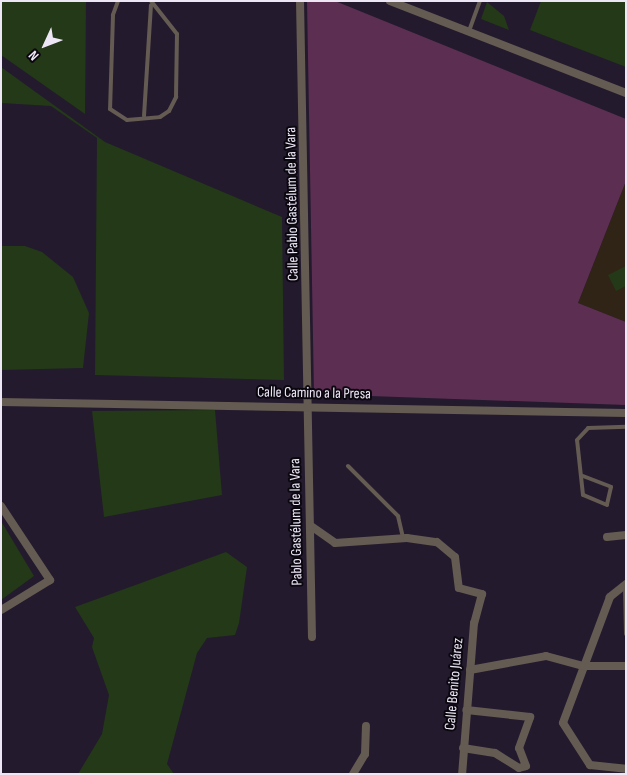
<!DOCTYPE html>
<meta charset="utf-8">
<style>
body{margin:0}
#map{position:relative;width:627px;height:775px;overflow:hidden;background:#231a2e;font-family:"Sofia Sans Condensed",sans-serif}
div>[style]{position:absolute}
.education>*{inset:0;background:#2f2415}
.green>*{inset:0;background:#233917}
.building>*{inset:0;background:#5c2e51}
.lane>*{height:4px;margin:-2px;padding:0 2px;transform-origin:2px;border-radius:2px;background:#645b52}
.street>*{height:8px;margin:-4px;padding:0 4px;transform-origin:4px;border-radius:4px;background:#645b52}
span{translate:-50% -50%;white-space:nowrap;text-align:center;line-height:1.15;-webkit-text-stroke:4px #0b070f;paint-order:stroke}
.street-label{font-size:15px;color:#ece6f5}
.frame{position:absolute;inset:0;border:2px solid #ece6f5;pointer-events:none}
.north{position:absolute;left:20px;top:20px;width:50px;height:50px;-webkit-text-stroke:4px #0b070f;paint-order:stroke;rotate:227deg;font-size:14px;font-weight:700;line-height:20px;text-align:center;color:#ece6f5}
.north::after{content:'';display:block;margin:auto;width:18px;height:22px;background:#ece6f5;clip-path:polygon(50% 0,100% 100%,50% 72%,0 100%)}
</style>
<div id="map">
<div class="education">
<div style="clip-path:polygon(626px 181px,626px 322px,578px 303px)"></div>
</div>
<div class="green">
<div style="clip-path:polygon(1px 1px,86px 1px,85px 114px,1px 55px)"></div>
<div style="clip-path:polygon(541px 1px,626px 1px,626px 67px,530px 30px)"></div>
<div style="clip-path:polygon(487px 2px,504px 16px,509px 30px,481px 19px)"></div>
<div style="clip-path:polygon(1px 67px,105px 142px,282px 217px,284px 380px,95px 375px,97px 138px,51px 106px,1px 103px)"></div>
<div style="clip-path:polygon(1px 246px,25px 246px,42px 252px,73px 277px,89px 313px,83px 368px,1px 370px)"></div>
<div style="clip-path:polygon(626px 266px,626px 286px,616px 291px,608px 275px)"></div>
<div style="clip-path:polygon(215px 410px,222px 495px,104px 517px,92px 411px)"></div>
<div style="clip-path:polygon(1px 521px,34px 576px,1px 600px)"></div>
<div style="clip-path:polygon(226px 552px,247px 567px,239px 623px,235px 635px,207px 638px,197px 653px,167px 764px,174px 774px,78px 774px,102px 734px,109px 695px,92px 647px,94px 638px,75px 607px)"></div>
</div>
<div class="building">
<div style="clip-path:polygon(307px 1px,335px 1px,626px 119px,626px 181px,578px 303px,626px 322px,626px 405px,314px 394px)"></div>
</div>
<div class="lane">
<div style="left:118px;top:1px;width:15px;rotate:110deg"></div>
<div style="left:113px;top:15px;width:94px;rotate:91.8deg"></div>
<div style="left:110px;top:109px;width:20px;rotate:33deg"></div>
<div style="left:127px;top:120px;width:33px;rotate:-5deg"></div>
<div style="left:160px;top:117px;width:11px;rotate:-34deg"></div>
<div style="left:169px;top:111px;width:16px;rotate:-63deg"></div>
<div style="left:176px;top:97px;width:63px;rotate:-89.1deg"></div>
<div style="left:177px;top:34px;width:42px;rotate:-128.2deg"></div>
<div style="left:469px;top:31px;width:32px;rotate:-70deg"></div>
<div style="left:144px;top:116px;width:111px;rotate:-86.4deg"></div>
<div style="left:348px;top:466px;width:71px;rotate:45deg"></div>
<div style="left:398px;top:516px;width:23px;rotate:77deg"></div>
<div style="left:583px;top:476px;width:30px;rotate:21deg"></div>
<div style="left:611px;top:487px;width:18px;rotate:103deg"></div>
<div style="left:607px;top:505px;width:26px;rotate:-157deg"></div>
<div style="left:583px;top:495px;width:55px;rotate:-96.2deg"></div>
<div style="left:577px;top:440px;width:16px;rotate:-47deg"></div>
<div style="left:588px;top:428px;width:38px;rotate:-2deg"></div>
<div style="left:625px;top:586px;width:48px;rotate:88.8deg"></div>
</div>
<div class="street">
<div style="left:300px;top:1px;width:636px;rotate:88.92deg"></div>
<div style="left:390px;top:1px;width:253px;rotate:21.3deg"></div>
<div style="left:1px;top:402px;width:625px;rotate:1.01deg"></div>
<div style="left:1px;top:506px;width:89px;rotate:56.5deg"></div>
<div style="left:50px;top:580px;width:57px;rotate:148.5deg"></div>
<div style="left:311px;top:526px;width:29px;rotate:35deg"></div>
<div style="left:335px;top:543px;width:72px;rotate:-4deg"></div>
<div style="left:407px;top:538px;width:30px;rotate:8deg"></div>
<div style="left:437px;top:542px;width:23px;rotate:40deg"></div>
<div style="left:455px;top:557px;width:31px;rotate:83deg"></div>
<div style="left:459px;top:588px;width:24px;rotate:15deg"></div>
<div style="left:482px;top:594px;width:30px;rotate:105deg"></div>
<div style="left:474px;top:623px;width:151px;rotate:94.5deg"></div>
<div style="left:607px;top:537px;width:19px;rotate:-6deg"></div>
<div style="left:626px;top:584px;width:21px;rotate:141deg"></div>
<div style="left:610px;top:597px;width:134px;rotate:110.5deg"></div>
<div style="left:563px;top:723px;width:50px;rotate:57.3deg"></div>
<div style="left:590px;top:765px;width:36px;rotate:6deg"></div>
<div style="left:470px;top:670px;width:77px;rotate:-10.4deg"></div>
<div style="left:546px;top:656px;width:39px;rotate:15deg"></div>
<div style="left:584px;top:666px;width:42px"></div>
<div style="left:463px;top:748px;width:32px;rotate:9deg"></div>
<div style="left:495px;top:753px;width:28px;rotate:32deg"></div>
<div style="left:519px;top:768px;width:7px;rotate:-16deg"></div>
<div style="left:526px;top:766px;width:19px;rotate:-111deg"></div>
<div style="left:519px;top:748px;width:33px;rotate:-70deg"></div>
<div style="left:530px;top:717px;width:64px;rotate:-173.8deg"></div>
<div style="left:353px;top:774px;width:23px;rotate:-59deg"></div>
<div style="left:365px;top:754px;width:28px;rotate:-88deg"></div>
</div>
<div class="street-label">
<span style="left:292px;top:204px;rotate:-91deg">Calle Pablo Gastélum de la Vara</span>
<span style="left:314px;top:393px;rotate:1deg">Calle Camino a la Presa</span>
<span style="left:296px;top:522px;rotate:-91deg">Pablo Gastélum de la Vara</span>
<span style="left:454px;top:684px;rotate:-85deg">Calle Benito Juárez</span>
</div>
<div class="frame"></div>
<div class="north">N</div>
</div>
